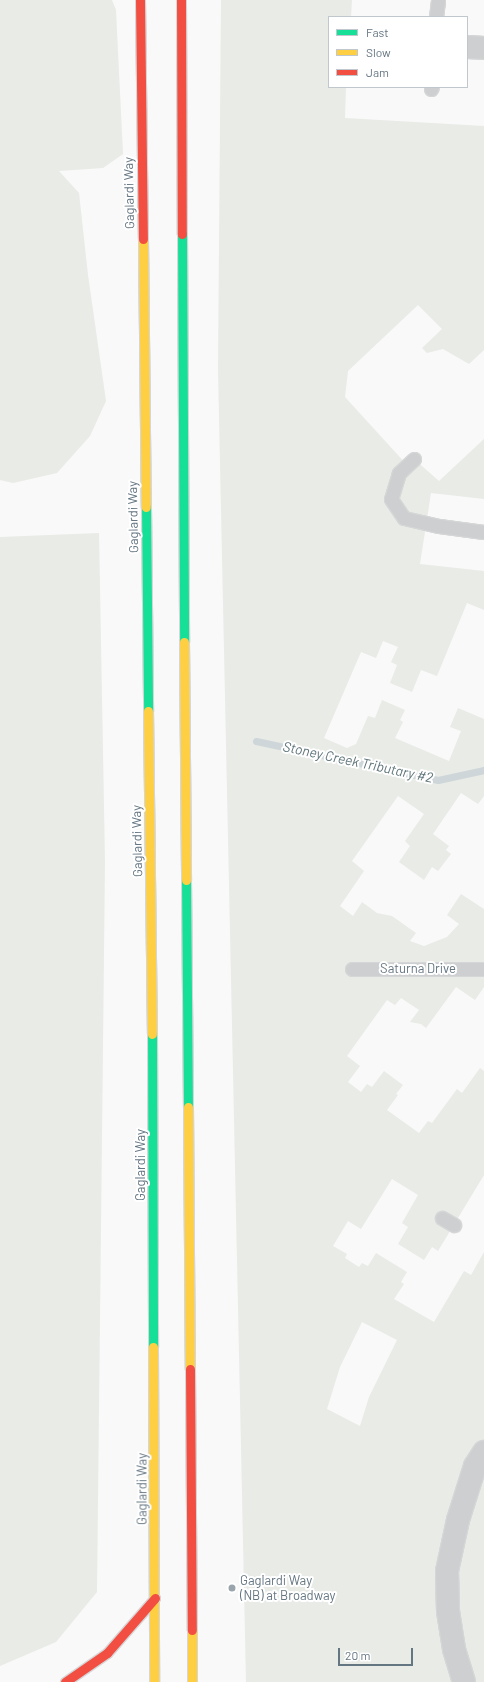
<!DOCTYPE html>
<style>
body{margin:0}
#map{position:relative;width:484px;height:1682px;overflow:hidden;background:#f9f9f9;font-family:Barlow,sans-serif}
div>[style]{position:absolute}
.green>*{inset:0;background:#e8ebe6}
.stream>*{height:7px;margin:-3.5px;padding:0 3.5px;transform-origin:3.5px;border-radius:3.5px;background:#ced6d9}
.roads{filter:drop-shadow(1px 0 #d5d6d7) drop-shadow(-1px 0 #d5d6d7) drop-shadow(0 1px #d5d6d7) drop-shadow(0 -1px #d5d6d7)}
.lane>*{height:13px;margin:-6.5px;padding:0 6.5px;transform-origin:6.5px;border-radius:6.5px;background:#cecfd0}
.street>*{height:22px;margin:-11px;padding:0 11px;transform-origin:11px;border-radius:11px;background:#cecfd0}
.fast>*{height:9px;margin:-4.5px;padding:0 4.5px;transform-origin:4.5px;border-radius:4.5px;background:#16e098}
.slow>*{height:9px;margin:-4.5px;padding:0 4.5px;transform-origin:4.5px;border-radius:4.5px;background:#ffcf43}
.jam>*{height:9px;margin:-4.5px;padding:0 4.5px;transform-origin:4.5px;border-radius:4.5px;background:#f24e42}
.dots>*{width:11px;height:11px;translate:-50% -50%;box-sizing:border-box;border:2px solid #fff;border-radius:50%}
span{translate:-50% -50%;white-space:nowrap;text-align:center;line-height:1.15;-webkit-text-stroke:4px #fff;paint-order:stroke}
.street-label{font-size:13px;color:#657683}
.poi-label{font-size:13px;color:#657683}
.left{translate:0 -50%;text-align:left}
.water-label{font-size:14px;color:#60757c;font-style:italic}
.legend{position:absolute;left:328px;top:16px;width:140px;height:72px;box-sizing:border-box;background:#fff;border:1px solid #c1c8cd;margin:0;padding:5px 7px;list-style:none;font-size:12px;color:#657683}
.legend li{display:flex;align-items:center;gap:8px;height:20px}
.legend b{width:20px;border:1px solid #c1c8cd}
.scale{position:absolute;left:338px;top:1648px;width:75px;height:18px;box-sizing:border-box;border:2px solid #657683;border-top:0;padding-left:5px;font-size:12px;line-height:14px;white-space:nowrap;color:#657683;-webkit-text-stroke:3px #fff;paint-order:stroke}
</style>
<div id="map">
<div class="green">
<div style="clip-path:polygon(0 0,112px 0,116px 10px,123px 154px,103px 168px,59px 171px,79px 193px,88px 275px,106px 401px,90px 436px,57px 473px,13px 483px,0 480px)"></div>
<div style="clip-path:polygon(evenodd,221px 0,352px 0,351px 17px,329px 17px,329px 87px,346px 87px,345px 118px,484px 126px,484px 350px,469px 364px,443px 349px,427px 353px,422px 348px,442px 329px,418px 305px,348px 371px,345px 397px,407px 465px,414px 459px,439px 481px,484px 439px,484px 499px,431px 493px,420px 564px,484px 571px,484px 610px,467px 603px,437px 676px,421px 670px,412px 692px,390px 683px,397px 665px,391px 662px,398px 647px,383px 641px,376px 658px,361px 652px,324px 738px,347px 748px,356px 744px,368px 716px,375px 718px,382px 700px,405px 710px,400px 720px,403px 722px,395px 738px,449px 761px,461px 731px,450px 727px,458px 708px,484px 719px,484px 796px,478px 804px,461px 793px,433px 834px,449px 846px,446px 850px,451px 854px,438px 871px,432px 867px,424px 880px,399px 862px,410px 846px,405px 841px,424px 814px,398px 796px,352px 861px,364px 871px,340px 906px,353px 916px,362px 902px,377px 913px,392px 916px,416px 933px,410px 941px,424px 946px,447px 937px,459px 924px,447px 915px,461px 894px,484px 909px,484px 987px,475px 1000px,456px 987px,426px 1028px,421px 1024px,410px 1022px,419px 1010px,401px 998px,395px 1005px,387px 1000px,347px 1056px,360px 1066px,348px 1082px,361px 1092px,367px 1084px,372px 1087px,384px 1071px,403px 1085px,396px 1094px,398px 1095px,387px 1110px,419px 1133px,428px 1121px,432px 1123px,457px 1089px,462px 1093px,480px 1068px,484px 1071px,484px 1175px,438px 1251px,432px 1247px,424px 1260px,398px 1244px,408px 1227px,402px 1223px,418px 1195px,392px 1179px,361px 1229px,348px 1221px,333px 1246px,347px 1254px,345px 1258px,359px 1267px,362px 1263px,368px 1266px,376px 1253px,407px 1272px,401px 1282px,404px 1284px,394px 1299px,434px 1322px,464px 1271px,471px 1275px,484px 1252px,484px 1682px,246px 1682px,218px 369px,221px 0,362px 1322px,397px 1340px,369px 1397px,360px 1426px,327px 1409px,340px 1367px,362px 1322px)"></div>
<div style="clip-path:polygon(99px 533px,105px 862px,97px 1592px,56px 1642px,0 1666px,0 537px)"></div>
</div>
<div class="stream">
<div style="left:256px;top:741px;width:186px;rotate:12.1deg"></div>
<div style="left:438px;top:780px;width:47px;rotate:-12.3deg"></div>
</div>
<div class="roads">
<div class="lane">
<div style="left:436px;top:17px;width:17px;rotate:-83deg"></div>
<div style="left:431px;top:89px;width:2px;rotate:-63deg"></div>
<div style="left:414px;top:459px;width:21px;rotate:137deg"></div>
<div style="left:399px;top:473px;width:27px;rotate:107deg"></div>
<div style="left:391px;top:499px;width:23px;rotate:56deg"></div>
<div style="left:404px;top:518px;width:36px;rotate:13deg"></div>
<div style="left:439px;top:526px;width:45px;rotate:7.6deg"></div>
<div style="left:352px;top:969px;width:132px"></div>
<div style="left:442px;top:1218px;width:14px;rotate:30deg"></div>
</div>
<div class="street">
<div style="left:467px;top:47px;width:17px;rotate:3deg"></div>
<div style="left:464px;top:1682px;width:34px;rotate:-107deg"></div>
<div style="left:454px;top:1649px;width:38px;rotate:-99deg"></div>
<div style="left:448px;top:1611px;width:40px;rotate:-91.4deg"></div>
<div style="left:447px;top:1571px;width:52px;rotate:-77.8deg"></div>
<div style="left:458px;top:1520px;width:57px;rotate:-72.5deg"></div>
<div style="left:475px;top:1466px;width:17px;rotate:-57deg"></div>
</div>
<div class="fast">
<div style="left:182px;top:234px;width:408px;rotate:89.7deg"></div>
<div style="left:146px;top:507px;width:204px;rotate:89.4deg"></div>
<div style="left:186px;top:880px;width:227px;rotate:89.5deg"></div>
<div style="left:152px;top:1034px;width:313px;rotate:89.8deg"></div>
</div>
<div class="slow">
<div style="left:143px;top:239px;width:268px;rotate:89.4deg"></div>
<div style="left:184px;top:642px;width:238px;rotate:89.5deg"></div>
<div style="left:148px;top:711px;width:323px;rotate:89.3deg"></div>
<div style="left:188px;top:1107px;width:262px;rotate:89.6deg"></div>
<div style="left:153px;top:1347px;width:335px;rotate:89.8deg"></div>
<div style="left:192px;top:1630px;width:52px;rotate:90deg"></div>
</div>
<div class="jam">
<div style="left:140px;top:0;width:239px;rotate:89.3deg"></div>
<div style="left:181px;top:0;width:234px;rotate:89.8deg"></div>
<div style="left:190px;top:1369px;width:261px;rotate:89.6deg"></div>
<div style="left:65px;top:1682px;width:51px;rotate:-34.6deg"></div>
<div style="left:107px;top:1653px;width:73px;rotate:-48.9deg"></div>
</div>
</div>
<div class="dots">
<div style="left:232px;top:1588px;background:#99a4ac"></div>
</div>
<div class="street-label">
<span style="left:129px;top:193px;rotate:-91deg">Gaglardi Way</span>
<span style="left:133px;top:517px;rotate:-91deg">Gaglardi Way</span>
<span style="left:137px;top:841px;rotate:-91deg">Gaglardi Way</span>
<span style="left:418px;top:968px">Saturna Drive</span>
<span style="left:140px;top:1165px;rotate:-90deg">Gaglardi Way</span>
<span style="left:142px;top:1489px;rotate:-90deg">Gaglardi Way</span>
</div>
<div class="poi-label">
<span class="left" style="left:240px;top:1588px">Gaglardi Way<br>(NB) at Broadway</span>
</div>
<div class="water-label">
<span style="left:358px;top:762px;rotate:12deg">Stoney Creek Tributary #2</span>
</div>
<ul class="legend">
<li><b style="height:5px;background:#16e098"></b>Fast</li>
<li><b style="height:5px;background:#ffcf43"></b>Slow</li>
<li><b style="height:5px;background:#f24e42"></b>Jam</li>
</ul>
<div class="scale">20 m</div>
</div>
